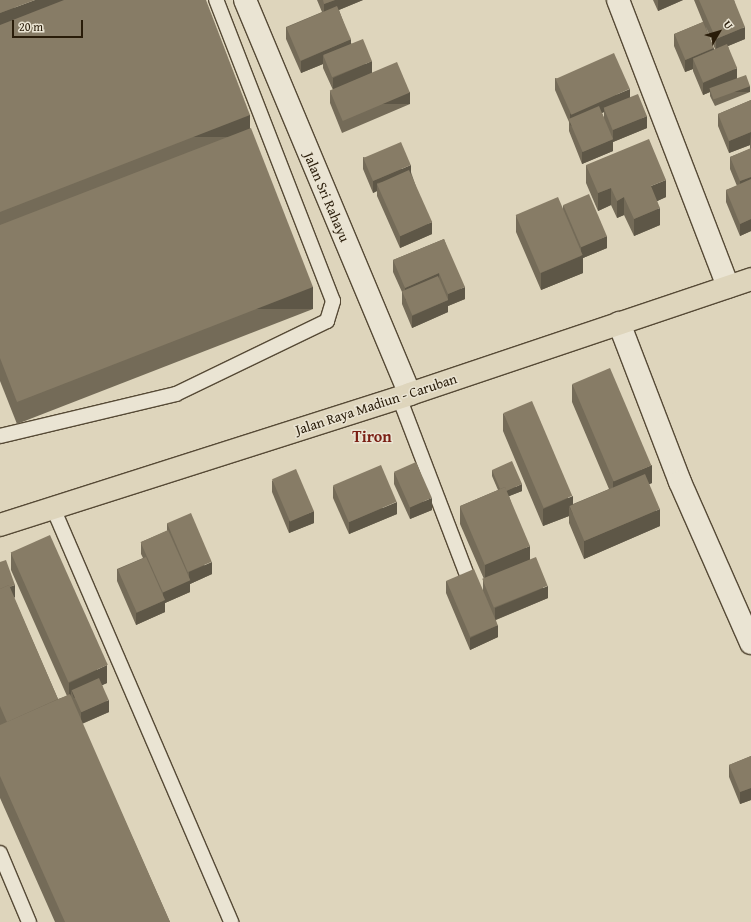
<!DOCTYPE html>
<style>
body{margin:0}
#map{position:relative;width:751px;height:922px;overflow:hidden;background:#ded5bc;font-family:"Gentium Book Plus",serif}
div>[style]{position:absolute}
.roads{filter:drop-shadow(1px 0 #564a36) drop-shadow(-1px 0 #564a36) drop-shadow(0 1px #564a36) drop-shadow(0 -1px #564a36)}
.service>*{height:14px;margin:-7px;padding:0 7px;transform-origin:7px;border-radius:7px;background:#eae4d3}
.minor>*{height:22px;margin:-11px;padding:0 11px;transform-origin:11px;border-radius:11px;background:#eae4d3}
.trunk>*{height:22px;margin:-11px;padding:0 11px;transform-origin:11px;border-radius:11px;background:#ded5bc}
.wall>*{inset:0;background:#746b58}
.shaded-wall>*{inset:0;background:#5e5747;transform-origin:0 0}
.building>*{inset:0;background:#877c66;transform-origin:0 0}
span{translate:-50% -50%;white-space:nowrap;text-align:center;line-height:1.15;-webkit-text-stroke:3px #eae4d3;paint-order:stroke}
.street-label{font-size:14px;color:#291c09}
.quarter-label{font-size:16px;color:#7a1f14;font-weight:700}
.north{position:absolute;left:699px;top:12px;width:40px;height:40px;-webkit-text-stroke:3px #eae4d3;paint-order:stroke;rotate:52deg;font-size:11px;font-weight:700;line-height:16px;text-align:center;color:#291c09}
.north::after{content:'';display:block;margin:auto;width:14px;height:18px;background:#291c09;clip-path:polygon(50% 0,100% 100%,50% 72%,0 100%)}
.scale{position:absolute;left:12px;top:20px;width:71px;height:18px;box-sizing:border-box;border:2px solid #291c09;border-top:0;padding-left:5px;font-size:12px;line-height:14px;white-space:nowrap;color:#291c09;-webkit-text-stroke:3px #eae4d3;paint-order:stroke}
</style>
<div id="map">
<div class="roads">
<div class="service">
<div style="left:399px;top:397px;width:187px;rotate:69.1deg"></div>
<div style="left:0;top:436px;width:181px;rotate:-13.4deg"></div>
<div style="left:176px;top:394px;width:168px;rotate:-25.8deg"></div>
<div style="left:327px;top:321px;width:21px;rotate:-73deg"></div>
<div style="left:333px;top:301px;width:323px;rotate:-111.2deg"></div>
<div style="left:53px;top:508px;width:451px;rotate:66.7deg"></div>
<div style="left:0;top:853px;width:75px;rotate:67.2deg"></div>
</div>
<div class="minor">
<div style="left:245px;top:0;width:427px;rotate:67.3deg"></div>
<div style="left:618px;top:0;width:307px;rotate:69deg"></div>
<div style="left:619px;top:323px;width:170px;rotate:69deg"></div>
<div style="left:680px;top:482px;width:176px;rotate:66.2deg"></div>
</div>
<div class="trunk">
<div style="left:0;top:525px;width:430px;rotate:-17.7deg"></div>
<div style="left:410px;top:394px;width:360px;rotate:-18.6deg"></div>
</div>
</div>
<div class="wall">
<div style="clip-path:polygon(0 0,250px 128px,313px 309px,17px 424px,0 381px)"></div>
<div style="clip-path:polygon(317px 0,363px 0,339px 10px,351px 43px,372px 73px,410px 104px,342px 133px,330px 103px,330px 91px,333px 90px,323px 68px,323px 64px,301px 73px,286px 39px,286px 27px,322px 12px)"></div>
<div style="clip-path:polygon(653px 0,683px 0,658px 11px)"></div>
<div style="clip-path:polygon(evenodd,694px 0,734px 0,745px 39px,728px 46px,737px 79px,750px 92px,715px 106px,710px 96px,710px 92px,703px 95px,693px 71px,693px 69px,685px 72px,674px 46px,674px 34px,703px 22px,694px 0,706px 27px,715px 49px,714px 50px,706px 27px)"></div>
<div style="clip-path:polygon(evenodd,555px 78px,630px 98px,647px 128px,613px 142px,613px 151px,582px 164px,569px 131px,569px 122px,555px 90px,555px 78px,604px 112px,604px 118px,602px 113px,604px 112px)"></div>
<div style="clip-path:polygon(751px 100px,751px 231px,740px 236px,726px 202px,726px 190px,737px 186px,730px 169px,730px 157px,750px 149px,750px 145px,729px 153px,718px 126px,718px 114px)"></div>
<div style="clip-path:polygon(363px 157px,411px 172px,432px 234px,400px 248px,377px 196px,377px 191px,373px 193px,363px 169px)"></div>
<div style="clip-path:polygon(586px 165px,666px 197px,657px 201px,660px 225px,634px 236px,624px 215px,617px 218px,611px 205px,598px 211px,586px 183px)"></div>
<div style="clip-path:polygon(563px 205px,607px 248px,583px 258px,583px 273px,541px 290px,516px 232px,516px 215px,563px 209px)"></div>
<div style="clip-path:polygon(444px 239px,465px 299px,448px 306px,448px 312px,412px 328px,402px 304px,402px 292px,393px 272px,393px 260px)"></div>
<div style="clip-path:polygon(572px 384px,652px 483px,649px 484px,660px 526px,584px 559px,569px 523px,569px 516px,543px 526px,503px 431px,503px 413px,573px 504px,609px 489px,572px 402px)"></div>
<div style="clip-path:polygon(492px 470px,522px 491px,509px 496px,530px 560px,548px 598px,496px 620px,498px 637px,470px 650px,446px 593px,446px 581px,483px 590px,483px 580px,484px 579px,460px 524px,460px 506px,498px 490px,492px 476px)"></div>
<div style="clip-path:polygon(394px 472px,432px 510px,410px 519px,394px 484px)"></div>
<div style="clip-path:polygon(272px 480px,314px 523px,289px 533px,272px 492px)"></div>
<div style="clip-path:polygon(333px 486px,397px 514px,349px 534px,333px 498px)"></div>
<div style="clip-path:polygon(167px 523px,212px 574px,190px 584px,190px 592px,165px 603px,165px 612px,136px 625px,117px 581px,117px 569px,143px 558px,141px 554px,141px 542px,167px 531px)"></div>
<div style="clip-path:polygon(11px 552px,107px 683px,102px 685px,109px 712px,82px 724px,170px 922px,55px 922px,0 798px,0 562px,15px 597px,14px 598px,58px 699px,67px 696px,11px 570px)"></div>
<div style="clip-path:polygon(751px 756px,751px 800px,740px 804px,729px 777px,729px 765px)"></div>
</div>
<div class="shaded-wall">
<div style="clip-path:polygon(35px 0,92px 0,0 36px,0 13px)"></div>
<div style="clip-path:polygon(335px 0,363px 0,324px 16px,324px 4px)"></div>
<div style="clip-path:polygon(658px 0,683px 0,658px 11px)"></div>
<div style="clip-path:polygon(745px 27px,745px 39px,716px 51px,716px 39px)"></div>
<div style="clip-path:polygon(351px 39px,351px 52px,323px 56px,323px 64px,301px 73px,301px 61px)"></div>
<div style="clip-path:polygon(714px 48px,714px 60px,693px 59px,693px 69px,685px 72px,685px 60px)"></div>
<div style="clip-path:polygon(372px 61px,372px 73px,333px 90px,333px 78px)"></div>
<div style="clip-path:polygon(737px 68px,737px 80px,710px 90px,710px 92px,703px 95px,703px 83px)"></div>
<div style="left:750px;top:86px;width:6px;height:38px;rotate:90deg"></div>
<div style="clip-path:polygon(630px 89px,630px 101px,604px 109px,604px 112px,571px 126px,570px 124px,570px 114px)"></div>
<div style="left:410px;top:92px;width:12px;height:74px;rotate:90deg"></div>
<div style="left:250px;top:115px;width:22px;height:268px;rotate:90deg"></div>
<div style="clip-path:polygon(647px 116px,647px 128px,613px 142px,613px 130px)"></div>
<div style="clip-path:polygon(751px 132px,750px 145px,729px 153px,729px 141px)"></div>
<div style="clip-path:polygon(613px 139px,613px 151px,582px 164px,582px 152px)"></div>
<div style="clip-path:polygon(411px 165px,411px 177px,377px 183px,377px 191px,373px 193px,373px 181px)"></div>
<div style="clip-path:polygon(751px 177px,751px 189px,740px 193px,740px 181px)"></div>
<div style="clip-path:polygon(666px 180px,666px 197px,651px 204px,651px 186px)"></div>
<div style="clip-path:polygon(611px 188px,611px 205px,598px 211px,598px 193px)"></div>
<div style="clip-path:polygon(624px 197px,624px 215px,617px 218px,617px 201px)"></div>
<div style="clip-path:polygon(660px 208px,660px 225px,634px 236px,634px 219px)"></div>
<div style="clip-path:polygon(751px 219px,751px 231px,740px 236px,740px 224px)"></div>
<div style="clip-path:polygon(432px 222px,432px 234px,400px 248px,400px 236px)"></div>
<div style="clip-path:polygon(607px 236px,607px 248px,583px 258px,583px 273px,541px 290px,541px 273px,581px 256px,581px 246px)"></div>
<div style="clip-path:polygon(439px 273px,439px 285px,405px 300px,405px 288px)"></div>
<div style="left:313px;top:287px;width:22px;height:318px;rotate:90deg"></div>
<div style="clip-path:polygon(465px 287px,465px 299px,448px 306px,448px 294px)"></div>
<div style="clip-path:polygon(448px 300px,448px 312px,412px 328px,412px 316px)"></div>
<div style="clip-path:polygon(652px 465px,652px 483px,613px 499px,613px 481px)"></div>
<div style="clip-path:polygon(522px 484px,522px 491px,502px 499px,502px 493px)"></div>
<div style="clip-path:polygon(573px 496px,573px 514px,569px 506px,569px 516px,543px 526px,543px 509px)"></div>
<div style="clip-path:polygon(432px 498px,432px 510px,410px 519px,410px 507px)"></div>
<div style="clip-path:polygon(397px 502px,397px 514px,349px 534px,349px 522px)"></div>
<div style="clip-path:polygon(660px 509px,660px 526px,584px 559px,584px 541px)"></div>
<div style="clip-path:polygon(314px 511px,314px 523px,289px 533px,289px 521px)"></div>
<div style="clip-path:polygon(530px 546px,530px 563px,485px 582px,485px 564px)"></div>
<div style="clip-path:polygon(212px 562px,212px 574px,190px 584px,190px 592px,165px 603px,165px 612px,136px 625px,136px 613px,163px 601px,163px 591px,189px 580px,189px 572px)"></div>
<div style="clip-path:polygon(15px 585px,15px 597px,0 602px,0 590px)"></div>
<div style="clip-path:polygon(548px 586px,548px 598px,495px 620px,495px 608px)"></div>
<div style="clip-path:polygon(498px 625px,498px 637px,470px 650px,470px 638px)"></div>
<div style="clip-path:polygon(107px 665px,107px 683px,74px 698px,71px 690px,71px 699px,69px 700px,69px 683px)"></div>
<div style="clip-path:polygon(109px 700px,109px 712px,81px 724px,81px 712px)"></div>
<div style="clip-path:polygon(751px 788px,751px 800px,740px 804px,740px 792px)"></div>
</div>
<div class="building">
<div style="clip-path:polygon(0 0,35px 0,0 13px)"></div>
<div style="clip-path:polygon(64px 0,206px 0,250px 115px,0 212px,0 25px)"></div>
<div style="clip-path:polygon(323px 0,335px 0,324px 4px)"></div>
<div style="clip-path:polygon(699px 0,734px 0,745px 27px,716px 39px)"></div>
<div style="left:337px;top:6px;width:36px;height:55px;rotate:67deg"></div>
<div style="left:703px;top:22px;width:28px;height:31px;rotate:67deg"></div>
<div style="left:363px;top:39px;width:24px;height:43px;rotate:68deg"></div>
<div style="left:727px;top:44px;width:26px;height:37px;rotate:67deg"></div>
<div style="left:614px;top:53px;width:39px;height:64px;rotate:66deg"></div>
<div style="left:397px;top:62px;width:33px;height:73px;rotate:67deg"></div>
<div style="left:746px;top:75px;width:12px;height:39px;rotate:70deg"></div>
<div style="left:638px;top:94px;width:24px;height:37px;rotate:68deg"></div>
<div style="clip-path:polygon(751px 100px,751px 132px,729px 141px,718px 114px)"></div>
<div style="left:599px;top:106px;width:36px;height:33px;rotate:67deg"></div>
<div style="clip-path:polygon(251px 128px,313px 287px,17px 402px,0 358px,0 225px)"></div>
<div style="clip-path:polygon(649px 139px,666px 180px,651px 186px,660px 208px,634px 219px,624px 197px,617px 201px,611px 188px,598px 193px,586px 165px)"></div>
<div style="left:401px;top:142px;width:25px;height:41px;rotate:67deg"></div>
<div style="clip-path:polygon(751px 148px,751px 177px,740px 181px,730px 157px)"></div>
<div style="left:409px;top:170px;width:57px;height:35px;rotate:66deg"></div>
<div style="clip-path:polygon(751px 179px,751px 219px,740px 224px,726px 190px)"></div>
<div style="left:589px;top:194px;width:46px;height:28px;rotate:67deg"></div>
<div style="left:558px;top:197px;width:63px;height:46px;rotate:67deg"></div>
<div style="clip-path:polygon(444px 239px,465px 287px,448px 294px,439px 273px,405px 288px,393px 260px)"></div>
<div style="left:438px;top:276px;width:26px;height:39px;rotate:67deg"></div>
<div style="left:610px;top:368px;width:106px;height:41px;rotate:67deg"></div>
<div style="left:532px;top:401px;width:103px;height:31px;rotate:67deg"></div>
<div style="clip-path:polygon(512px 461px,522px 484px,506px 491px,505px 487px,500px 489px,492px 470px)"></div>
<div style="left:416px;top:462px;width:39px;height:24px;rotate:66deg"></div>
<div style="left:381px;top:465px;width:40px;height:52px;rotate:67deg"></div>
<div style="left:296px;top:469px;width:46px;height:26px;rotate:67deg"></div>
<div style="left:645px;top:474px;width:38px;height:82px;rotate:67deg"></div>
<div style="left:505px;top:487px;width:64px;height:49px;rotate:67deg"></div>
<div style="left:191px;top:513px;width:53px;height:26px;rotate:67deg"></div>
<div style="left:168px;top:530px;width:55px;height:30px;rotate:66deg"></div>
<div style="left:50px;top:535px;width:142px;height:43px;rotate:66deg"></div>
<div style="left:146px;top:557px;width:47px;height:31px;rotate:66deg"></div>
<div style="left:536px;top:557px;width:31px;height:58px;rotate:68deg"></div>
<div style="clip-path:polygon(6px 560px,15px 585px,9px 587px,9px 585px,0 589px,0 562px)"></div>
<div style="left:474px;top:569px;width:61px;height:30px;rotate:67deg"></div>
<div style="clip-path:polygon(9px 585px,58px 699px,7px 722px,0 706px,0 589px)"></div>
<div style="left:99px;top:678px;width:24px;height:30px;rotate:66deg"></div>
<div style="clip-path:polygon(70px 694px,170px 922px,65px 922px,0 776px,0 725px)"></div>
<div style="clip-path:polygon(751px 756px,751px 788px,740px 792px,729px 765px)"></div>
</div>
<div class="street-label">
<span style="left:327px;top:197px;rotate:67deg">Jalan Sri Rahayu</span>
<span style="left:376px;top:404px;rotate:-18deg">Jalan Raya Madiun - Caruban</span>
</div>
<div class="quarter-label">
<span style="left:372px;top:436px">Tiron</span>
</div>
<div class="north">U</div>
<div class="scale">20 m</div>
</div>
